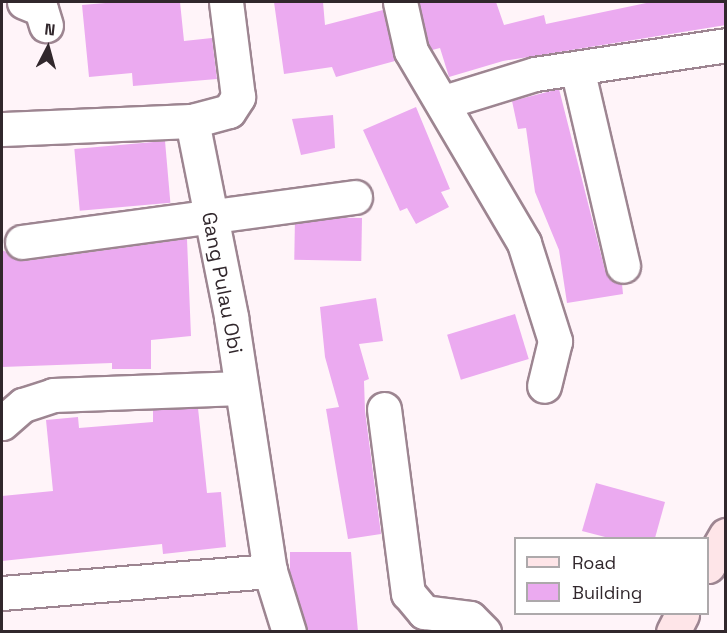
<!DOCTYPE html>
<style>
body{margin:0}
#map{position:relative;width:727px;height:633px;overflow:hidden;background:#fff4f9;font-family:"Space Grotesk",sans-serif}
div>[style]{position:absolute}
.building>*{inset:0;background:#ebaaf0;transform-origin:0 0}
.roads{filter:drop-shadow(2px 0 #9d8591) drop-shadow(-2px 0 #9d8591) drop-shadow(0 2px #9d8591) drop-shadow(0 -2px #9d8591)}
.street>*{height:33px;margin:-16.5px;padding:0 16.5px;transform-origin:16.5px;border-radius:16.5px;background:#fff}
.secondary>*{height:33px;margin:-16.5px;padding:0 16.5px;transform-origin:16.5px;border-radius:16.5px;background:#fee5e8}
span{translate:-50% -50%;white-space:nowrap;text-align:center;line-height:1.15;-webkit-text-stroke:4.5px #fff;paint-order:stroke}
.street-label{font-size:20px;color:#31272c}
.frame{position:absolute;inset:0;border:3px solid #31272c;pointer-events:none}
.legend{position:absolute;left:514px;top:537px;width:195px;height:78px;box-sizing:border-box;background:#fff;border:2px solid #ada9ab;margin:0;padding:8px 10px;list-style:none;font-size:18px;color:#31272c}
.legend li{display:flex;align-items:center;gap:12px;height:30px}
.legend b{width:30px;border:2px solid #ada9ab}
.north{position:absolute;left:18px;top:18px;width:60px;height:60px;-webkit-text-stroke:4px #fff;paint-order:stroke;rotate:6deg;font-size:16px;font-weight:700;line-height:24px;text-align:center;color:#31272c}
.north::after{content:'';display:block;margin:auto;width:21px;height:27px;background:#31272c;clip-path:polygon(50% 0,100% 100%,50% 72%,0 100%)}
</style>
<div id="map">
<div class="building">
<div style="clip-path:polygon(117px 2px,180px 2px,184px 41px,212px 38px,217px 79px,133px 86px,132px 73px,89px 77px,82px 5px)"></div>
<div style="clip-path:polygon(274px 2px,323px 2px,325px 25px,383px 10px,395px 61px,336px 77px,332px 67px,284px 74px)"></div>
<div style="clip-path:polygon(419px 2px,496px 2px,504px 25px,544px 15px,546px 24px,651px 2px,726px 2px,726px 25px,503px 61px,449px 77px,440px 48px,432px 50px,429px 44px)"></div>
<div style="clip-path:polygon(559px 89px,605px 270px,622px 284px,623px 294px,567px 303px,559px 250px,535px 192px,526px 128px,518px 129px,512px 101px)"></div>
<div style="clip-path:polygon(416px 107px,450px 189px,441px 192px,449px 207px,416px 224px,407px 208px,400px 211px,363px 130px)"></div>
<div style="clip-path:polygon(333px 115px,335px 148px,301px 155px,292px 119px)"></div>
<div style="left:165px;top:141px;width:62px;height:91px;rotate:85deg"></div>
<div style="left:362px;top:218px;width:43px;height:67px;rotate:91deg"></div>
<div style="clip-path:polygon(187px 239px,191px 336px,151px 340px,151px 369px,112px 369px,112px 363px,2px 367px,2px 250px,25px 261px)"></div>
<div style="clip-path:polygon(376px 298px,383px 341px,359px 344px,369px 379px,364px 381px,365px 411px,381px 534px,348px 539px,326px 409px,339px 407px,325px 357px,320px 307px)"></div>
<div style="left:515px;top:314px;width:47px;height:71px;rotate:73deg"></div>
<div style="clip-path:polygon(198px 408px,207px 493px,221px 492px,226px 547px,163px 554px,162px 544px,2px 561px,2px 496px,53px 491px,46px 420px,78px 417px,79px 428px,153px 422px,153px 410px)"></div>
<div style="clip-path:polygon(596px 483px,665px 502px,655px 538px,609px 538px,582px 531px)"></div>
<div style="clip-path:polygon(290px 552px,351px 552px,358px 632px,307px 632px,290px 573px)"></div>
</div>
<div class="roads">
<div class="street">
<div style="left:24px;top:2px;width:18px;rotate:22deg"></div>
<div style="left:41px;top:9px;width:17px;rotate:73deg"></div>
<div style="left:400px;top:2px;width:50px;rotate:77.3deg"></div>
<div style="left:411px;top:51px;width:223px;rotate:59.5deg"></div>
<div style="left:524px;top:243px;width:103px;rotate:72.4deg"></div>
<div style="left:555px;top:341px;width:46px;rotate:103.7deg"></div>
<div style="left:577px;top:68px;width:203px;rotate:76.9deg"></div>
<div style="left:444px;top:102px;width:95px;rotate:-17.1deg"></div>
<div style="left:535px;top:74px;width:193px;rotate:-8.6deg"></div>
<div style="left:192px;top:121px;width:38px;rotate:-15deg"></div>
<div style="left:229px;top:111px;width:17px;rotate:-57deg"></div>
<div style="left:238px;top:97px;width:96px;rotate:-97.2deg"></div>
<div style="left:2px;top:129px;width:190px;rotate:-2.4deg"></div>
<div style="left:192px;top:121px;width:200px;rotate:78.7deg"></div>
<div style="left:231px;top:317px;width:257px;rotate:81.3deg"></div>
<div style="left:270px;top:571px;width:64px;rotate:72.7deg"></div>
<div style="left:22px;top:242px;width:336px;rotate:-7.7deg"></div>
<div style="left:384px;top:409px;width:186px;rotate:82.6deg"></div>
<div style="left:408px;top:593px;width:25px;rotate:50deg"></div>
<div style="left:424px;top:612px;width:46px;rotate:7.4deg"></div>
<div style="left:470px;top:618px;width:20px;rotate:45deg"></div>
<div style="left:2px;top:423px;width:28px;rotate:-41deg"></div>
<div style="left:23px;top:405px;width:32px;rotate:-18deg"></div>
<div style="left:53px;top:395px;width:188px;rotate:-2.1deg"></div>
<div style="left:2px;top:593px;width:269px;rotate:-4.7deg"></div>
</div>
<div class="secondary">
<div style="left:708px;top:566px;width:36px;rotate:-60deg"></div>
<div style="left:673px;top:632px;width:20px;rotate:-63deg"></div>
</div>
</div>
<div class="street-label">
<span style="left:222px;top:283px;rotate:79deg">Gang Pulau Obi</span>
</div>
<div class="frame"></div>
<ul class="legend">
<li><b style="height:8px;background:#fee5e8"></b>Road</li>
<li><b style="height:16px;background:#ebaaf0"></b>Building</li>
</ul>
<div class="north">N</div>
</div>
